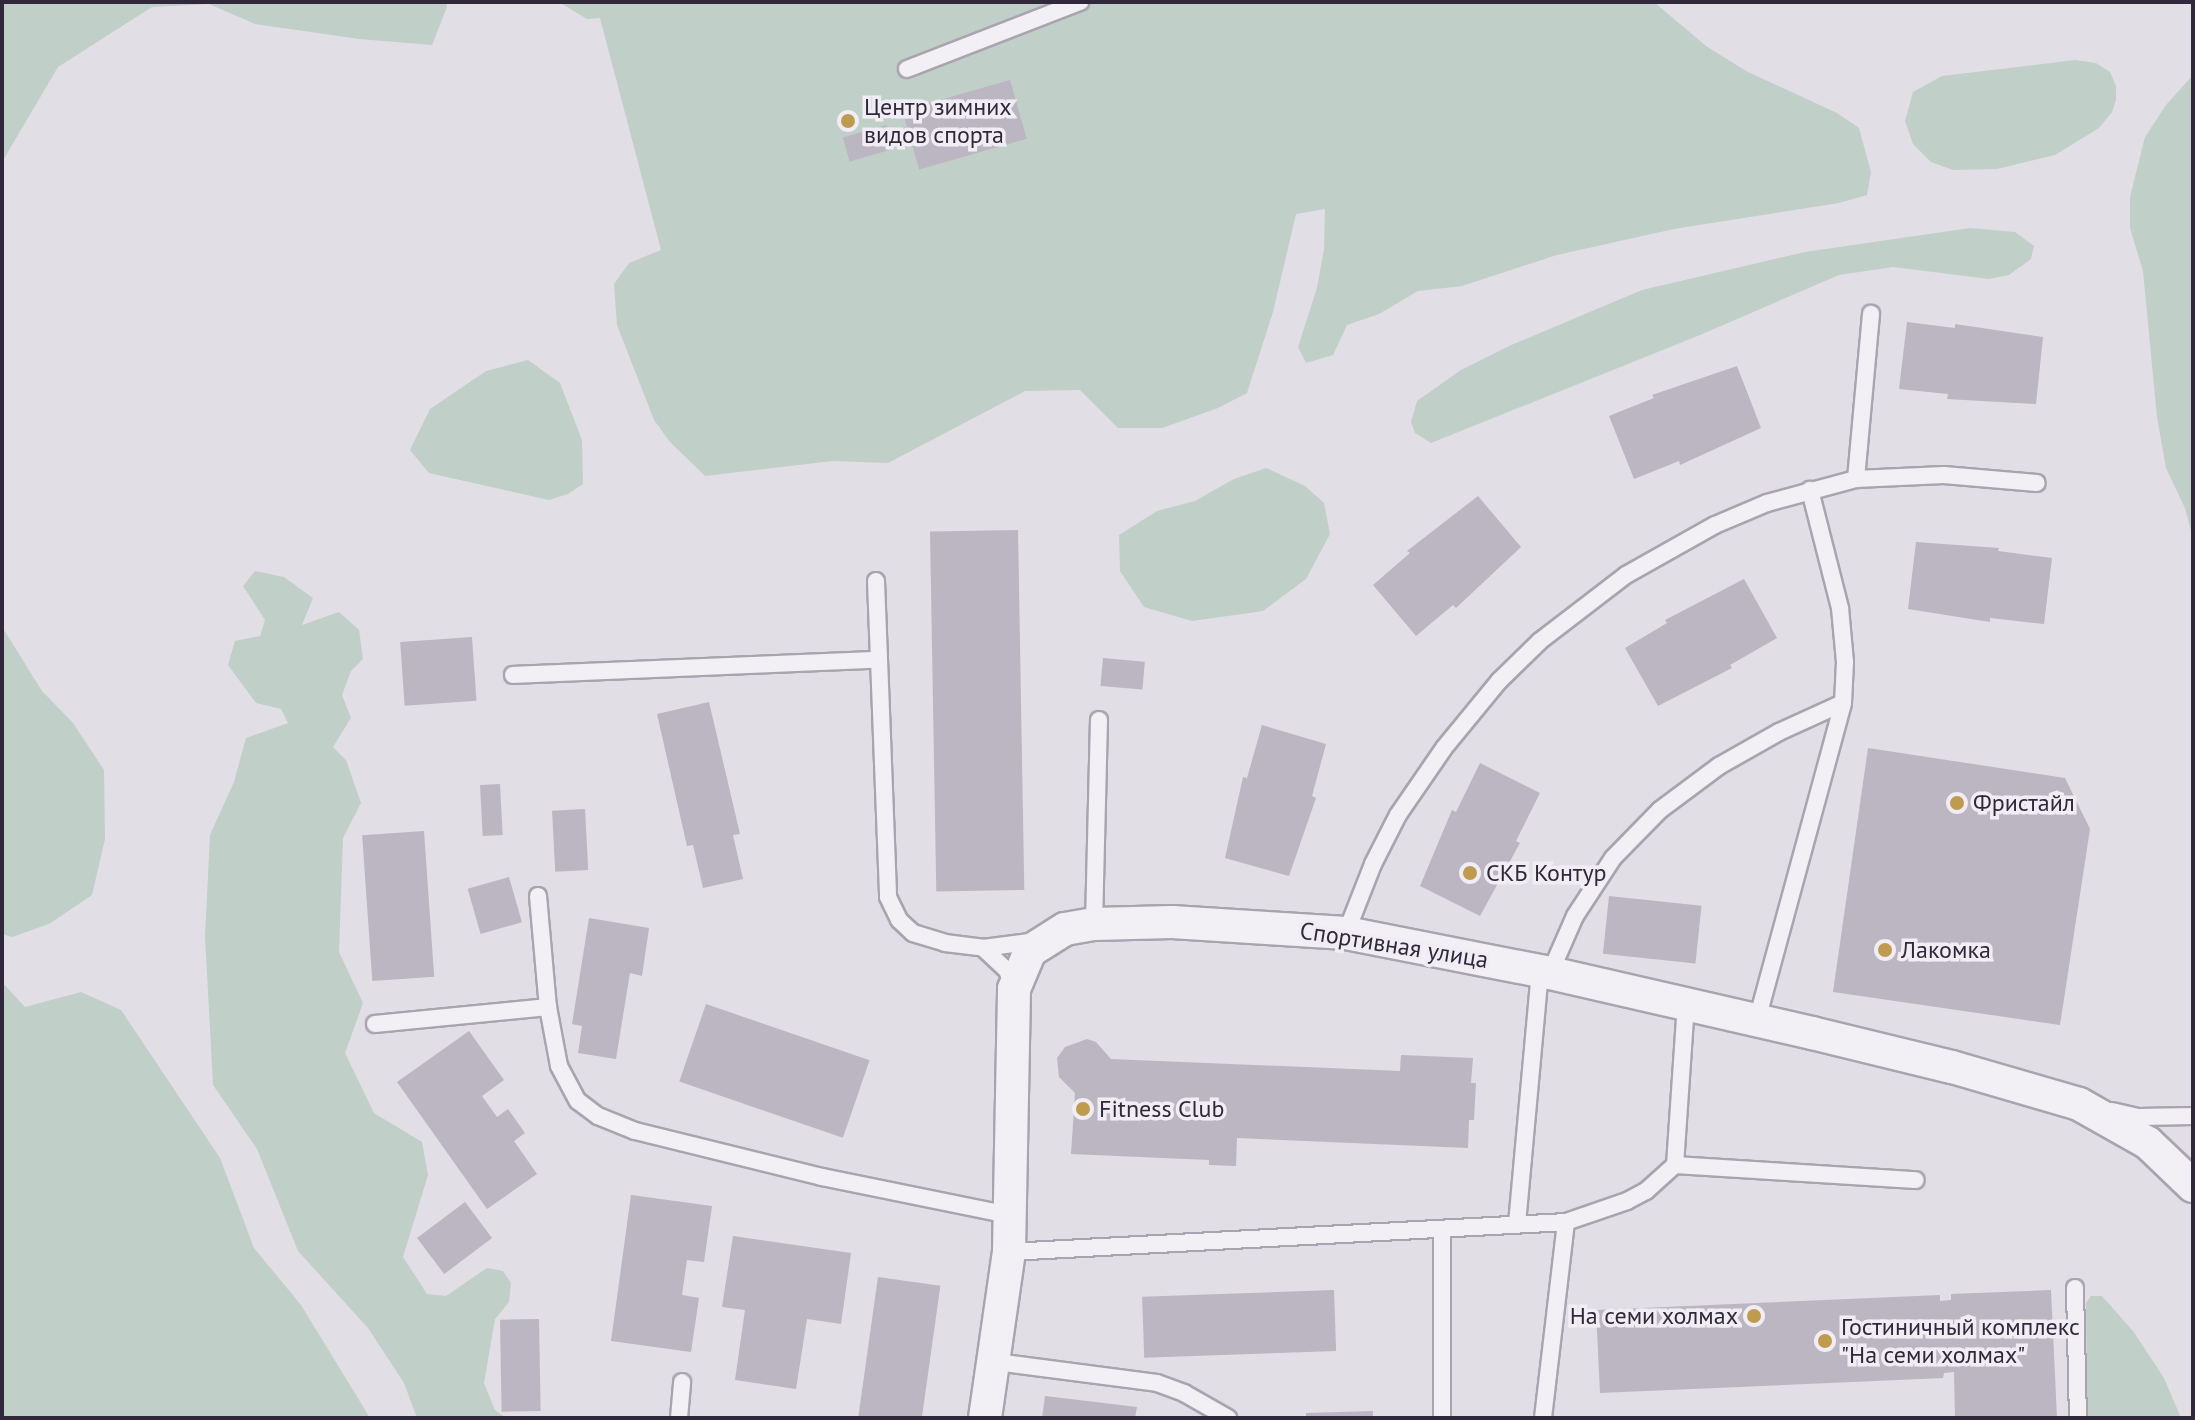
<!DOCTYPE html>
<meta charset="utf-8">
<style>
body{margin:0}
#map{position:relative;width:2195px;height:1420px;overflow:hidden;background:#e1dee6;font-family:"PT Sans",sans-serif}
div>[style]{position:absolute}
.green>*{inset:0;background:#c0cfc8}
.building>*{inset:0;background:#bbb6c2;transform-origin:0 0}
.roads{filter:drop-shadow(2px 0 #a9a4af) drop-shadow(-2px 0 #a9a4af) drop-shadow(0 2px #a9a4af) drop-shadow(0 -2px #a9a4af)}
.lane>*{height:16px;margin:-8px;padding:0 8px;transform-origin:8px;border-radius:8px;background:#f2f0f4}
.street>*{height:32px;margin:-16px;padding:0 16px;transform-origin:16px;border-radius:16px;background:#f2f0f4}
.dots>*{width:22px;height:22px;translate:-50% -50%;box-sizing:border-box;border:4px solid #f0edf4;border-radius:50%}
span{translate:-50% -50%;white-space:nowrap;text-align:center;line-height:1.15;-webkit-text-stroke:7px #f0edf4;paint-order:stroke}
.poi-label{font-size:24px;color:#31293b}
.left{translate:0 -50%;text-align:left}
.right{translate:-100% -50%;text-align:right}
.street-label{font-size:24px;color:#31293b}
.frame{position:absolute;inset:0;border:4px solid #31293b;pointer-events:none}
</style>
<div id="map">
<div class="green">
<div style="clip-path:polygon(2px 2px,446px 2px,447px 7px,432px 45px,359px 39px,255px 24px,209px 4px,152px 7px,58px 67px,2px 162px)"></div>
<div style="clip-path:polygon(559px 2px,1654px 2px,1706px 46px,1746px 71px,1837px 113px,1859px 128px,1871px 172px,1867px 195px,1839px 203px,1674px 229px,1557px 255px,1462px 286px,1418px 291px,1379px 314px,1347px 325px,1333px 355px,1306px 363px,1298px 347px,1317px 288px,1324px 249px,1325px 209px,1296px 214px,1273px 312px,1247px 393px,1218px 408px,1162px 428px,1118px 428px,1080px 390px,1025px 391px,888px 463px,833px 461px,705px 476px,670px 442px,654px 420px,617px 325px,614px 284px,629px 263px,661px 250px,600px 18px,587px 19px)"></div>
<div style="clip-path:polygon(2075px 60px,2096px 63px,2110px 72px,2116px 86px,2116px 100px,2112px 112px,2099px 128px,2055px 155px,1997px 169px,1953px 170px,1931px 162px,1913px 144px,1905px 121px,1913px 92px,1942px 76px)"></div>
<div style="clip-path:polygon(2193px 75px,2193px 538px,2185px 508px,2166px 468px,2157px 417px,2143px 271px,2130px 228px,2130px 197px,2145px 137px,2166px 105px)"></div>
<div style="clip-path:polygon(1970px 228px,2015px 232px,2034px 246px,2031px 259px,2009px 275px,1989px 279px,1893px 267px,1839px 275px,1700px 335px,1431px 443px,1415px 433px,1411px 422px,1417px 401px,1461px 370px,1509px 346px,1642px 290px,1805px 252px)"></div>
<div style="clip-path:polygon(528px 360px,560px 383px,582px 440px,583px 484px,568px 494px,549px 500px,429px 473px,410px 450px,430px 409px,486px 371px)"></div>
<div style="clip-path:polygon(1266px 468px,1305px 486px,1324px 503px,1330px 534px,1306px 579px,1263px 611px,1192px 621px,1144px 607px,1120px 571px,1119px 535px,1157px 511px,1195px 501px,1234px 479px)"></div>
<div style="clip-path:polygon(255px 571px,284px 577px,313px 598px,302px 625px,339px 612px,359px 630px,363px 659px,351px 671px,342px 695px,351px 718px,333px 747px,346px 760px,361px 803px,343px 838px,339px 952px,363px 1003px,345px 1053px,374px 1113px,422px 1142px,428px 1175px,403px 1257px,427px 1294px,446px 1296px,487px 1268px,503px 1271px,511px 1283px,509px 1302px,495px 1319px,484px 1383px,495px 1410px,506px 1418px,417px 1418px,404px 1383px,368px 1328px,298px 1251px,257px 1149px,213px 1085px,205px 936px,210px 835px,234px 782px,246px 738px,288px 723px,281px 709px,256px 703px,228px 665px,235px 641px,260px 636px,265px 620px,243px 586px)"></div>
<div style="clip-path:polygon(2px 621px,4px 630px,42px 691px,73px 723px,104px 770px,105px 839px,92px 895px,49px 924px,12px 937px,2px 934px)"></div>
<div style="clip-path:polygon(2px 982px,25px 1007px,81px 992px,121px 1010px,220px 1158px,254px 1248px,301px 1305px,370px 1418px,2px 1418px)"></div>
<div style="clip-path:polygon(2091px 1296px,2102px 1296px,2133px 1331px,2164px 1378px,2181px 1418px,2087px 1418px,2086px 1303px)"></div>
</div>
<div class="building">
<div style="left:1010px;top:80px;width:61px;height:112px;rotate:74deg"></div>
<div style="left:886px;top:125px;width:25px;height:45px;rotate:74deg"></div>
<div style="clip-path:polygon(1907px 322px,1955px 328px,1955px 324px,2043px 337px,2036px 404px,1947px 399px,1948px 394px,1899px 389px)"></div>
<div style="clip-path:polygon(1737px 366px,1761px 428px,1680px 465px,1679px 461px,1634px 479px,1609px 416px,1654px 398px,1652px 395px)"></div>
<div style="clip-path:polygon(1478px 496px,1521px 547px,1456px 608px,1453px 605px,1416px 636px,1373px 585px,1410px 553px,1407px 551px)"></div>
<div style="left:1018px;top:530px;width:360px;height:88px;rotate:89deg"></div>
<div style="clip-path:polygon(1916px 542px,1999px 548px,1998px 551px,2052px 558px,2044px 624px,1990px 618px,1990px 622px,1908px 609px)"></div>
<div style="clip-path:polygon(1744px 579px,1777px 638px,1730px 665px,1732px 668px,1658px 706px,1625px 648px,1667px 623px,1665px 620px)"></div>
<div style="left:472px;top:637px;width:64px;height:72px;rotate:86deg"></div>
<div style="left:1103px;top:658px;width:42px;height:28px;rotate:5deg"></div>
<div style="clip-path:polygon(709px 702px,740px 834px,733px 835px,743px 879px,703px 888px,693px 845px,687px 846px,657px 714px)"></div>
<div style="clip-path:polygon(1262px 725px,1326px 744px,1312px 796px,1316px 798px,1289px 876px,1225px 858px,1243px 777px,1247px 778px)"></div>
<div style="clip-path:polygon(1868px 748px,2065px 778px,2090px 829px,2060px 1025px,1833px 992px)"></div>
<div style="clip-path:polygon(1480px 763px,1540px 793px,1516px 841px,1520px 843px,1480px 916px,1420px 886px,1452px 810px,1456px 812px)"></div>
<div style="left:500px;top:784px;width:51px;height:20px;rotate:87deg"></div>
<div style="left:585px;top:809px;width:61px;height:33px;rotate:87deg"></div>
<div style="left:424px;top:831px;width:146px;height:62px;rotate:86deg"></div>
<div style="left:509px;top:877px;width:47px;height:43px;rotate:74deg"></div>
<div style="left:1609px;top:896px;width:93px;height:58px;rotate:6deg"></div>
<div style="clip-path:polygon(589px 918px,649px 928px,642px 976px,630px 973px,616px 1059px,578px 1053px,582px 1026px,572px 1024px)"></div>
<div style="left:706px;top:1004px;width:173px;height:82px;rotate:19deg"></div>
<div style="clip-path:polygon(469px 1031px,504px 1080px,482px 1096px,497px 1117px,508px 1109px,525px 1133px,514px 1141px,537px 1174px,487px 1209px,397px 1082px)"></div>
<div style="clip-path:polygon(1087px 1039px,1096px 1042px,1111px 1059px,1400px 1071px,1401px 1055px,1473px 1058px,1471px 1083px,1476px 1083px,1474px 1120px,1469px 1120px,1468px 1148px,1237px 1138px,1236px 1166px,1209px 1165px,1209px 1160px,1071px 1154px,1075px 1093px,1059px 1077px,1057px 1058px,1065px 1047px)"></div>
<div style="clip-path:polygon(631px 1195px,712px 1206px,704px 1262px,687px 1260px,682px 1295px,699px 1298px,691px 1352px,611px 1341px)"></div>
<div style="left:465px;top:1202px;width:45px;height:60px;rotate:53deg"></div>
<div style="clip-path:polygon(733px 1236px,851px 1253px,841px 1324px,807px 1319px,796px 1389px,735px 1380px,745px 1310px,722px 1307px)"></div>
<div style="left:878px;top:1277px;width:63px;height:142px;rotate:8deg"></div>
<div style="left:1334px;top:1290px;width:61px;height:192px;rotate:88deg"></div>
<div style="clip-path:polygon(2051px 1290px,2057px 1418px,1955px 1418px,1954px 1372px,1944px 1373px,1943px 1378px,1600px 1393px,1596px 1310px,1940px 1295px,1940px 1301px,1951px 1300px,1951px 1294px)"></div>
<div style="left:539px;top:1319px;width:92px;height:39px;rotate:89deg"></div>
<div style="clip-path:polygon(1045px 1396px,1137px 1407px,1135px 1418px,1042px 1418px)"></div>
<div style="clip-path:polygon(1373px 1411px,1373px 1418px,1306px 1418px,1306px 1413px)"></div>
</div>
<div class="roads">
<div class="lane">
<div style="left:907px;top:69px;width:186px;rotate:-21.2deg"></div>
<div style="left:1856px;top:479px;width:166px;rotate:-84.8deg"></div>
<div style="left:876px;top:581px;width:316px;rotate:87.8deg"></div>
<div style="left:888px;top:897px;width:25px;rotate:64deg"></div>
<div style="left:899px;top:920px;width:19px;rotate:43deg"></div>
<div style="left:913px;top:933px;width:34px;rotate:17deg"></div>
<div style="left:945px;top:943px;width:38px;rotate:7deg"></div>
<div style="left:983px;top:948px;width:53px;rotate:-7.5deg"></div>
<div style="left:513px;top:675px;width:365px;rotate:-2.4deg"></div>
<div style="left:538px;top:896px;width:111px;rotate:84.9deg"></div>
<div style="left:548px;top:1007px;width:60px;rotate:79.4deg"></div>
<div style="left:559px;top:1066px;width:40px;rotate:62deg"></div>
<div style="left:578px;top:1101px;width:25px;rotate:37deg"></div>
<div style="left:598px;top:1116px;width:40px;rotate:22deg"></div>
<div style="left:635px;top:1131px;width:193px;rotate:13.8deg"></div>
<div style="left:822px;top:1177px;width:191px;rotate:11.5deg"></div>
<div style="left:1094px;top:924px;width:204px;rotate:-88.6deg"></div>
<div style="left:1346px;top:933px;width:74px;rotate:-68.6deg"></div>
<div style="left:1373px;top:864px;width:55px;rotate:-63deg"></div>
<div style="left:1398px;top:815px;width:81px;rotate:-55.5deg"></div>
<div style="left:1444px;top:748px;width:87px;rotate:-50.6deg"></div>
<div style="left:1499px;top:681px;width:57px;rotate:-44.3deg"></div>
<div style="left:1540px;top:641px;width:108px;rotate:-37.5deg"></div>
<div style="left:1626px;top:575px;width:102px;rotate:-29.3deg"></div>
<div style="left:1715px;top:525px;width:56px;rotate:-22.9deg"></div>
<div style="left:1767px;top:503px;width:92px;rotate:-15.1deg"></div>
<div style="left:1856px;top:479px;width:88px;rotate:-2.6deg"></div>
<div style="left:1944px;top:475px;width:93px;rotate:4.9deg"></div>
<div style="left:983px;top:948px;width:33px;rotate:43deg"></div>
<div style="left:1007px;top:970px;width:18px;rotate:71deg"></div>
<div style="left:1550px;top:973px;width:62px;rotate:-66.3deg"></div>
<div style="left:1575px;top:916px;width:69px;rotate:-56.8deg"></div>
<div style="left:1613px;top:858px;width:67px;rotate:-45.6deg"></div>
<div style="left:1660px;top:810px;width:74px;rotate:-36.7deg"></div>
<div style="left:1719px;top:766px;width:69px;rotate:-29.5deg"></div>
<div style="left:1779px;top:732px;width:70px;rotate:-24.4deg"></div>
<div style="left:1757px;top:1020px;width:328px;rotate:-74.8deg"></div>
<div style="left:1843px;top:703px;width:41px;rotate:-87.2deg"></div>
<div style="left:1845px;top:662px;width:54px;rotate:-95.3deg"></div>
<div style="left:1840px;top:608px;width:122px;rotate:-104.3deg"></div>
<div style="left:375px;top:1024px;width:174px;rotate:-5.6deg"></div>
<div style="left:2112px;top:1111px;width:28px;rotate:13deg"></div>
<div style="left:2139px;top:1117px;width:54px;rotate:-1.1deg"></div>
<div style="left:1675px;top:1165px;width:161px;rotate:-86.1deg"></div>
<div style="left:1517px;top:1224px;width:254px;rotate:-84.8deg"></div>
<div style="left:1442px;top:1229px;width:189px;rotate:90deg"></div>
<div style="left:1009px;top:1252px;width:558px;rotate:-3.08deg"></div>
<div style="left:1566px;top:1222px;width:65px;rotate:-19deg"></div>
<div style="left:1627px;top:1201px;width:21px;rotate:-28deg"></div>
<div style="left:1646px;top:1191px;width:39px;rotate:-42deg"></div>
<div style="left:1675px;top:1165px;width:241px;rotate:3.6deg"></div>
<div style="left:2075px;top:1288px;width:130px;rotate:88.7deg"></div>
<div style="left:996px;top:1362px;width:162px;rotate:7.4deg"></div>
<div style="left:1157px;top:1383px;width:29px;rotate:20deg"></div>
<div style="left:1184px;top:1393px;width:51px;rotate:29.6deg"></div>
<div style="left:679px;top:1418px;width:36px;rotate:-85deg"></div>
<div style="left:1543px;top:1418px;width:197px;rotate:-83.3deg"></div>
</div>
<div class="street">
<div style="left:985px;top:1418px;width:168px;rotate:-81.8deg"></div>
<div style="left:1009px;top:1252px;width:263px;rotate:-88.9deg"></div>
<div style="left:1014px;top:989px;width:41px;rotate:-67.2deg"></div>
<div style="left:1030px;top:951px;width:41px;rotate:-32.2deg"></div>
<div style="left:1065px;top:929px;width:29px;rotate:-10deg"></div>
<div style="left:1094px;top:924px;width:78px;rotate:-1.5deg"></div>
<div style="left:1172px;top:922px;width:174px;rotate:3.6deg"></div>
<div style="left:1346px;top:933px;width:208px;rotate:11.1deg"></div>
<div style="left:1550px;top:973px;width:269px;rotate:12.9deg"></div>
<div style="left:1812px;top:1033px;width:144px;rotate:13.7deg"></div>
<div style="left:1952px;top:1067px;width:132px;rotate:16.2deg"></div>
<div style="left:2079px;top:1104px;width:79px;rotate:29.5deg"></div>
<div style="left:2148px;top:1143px;width:62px;rotate:43.7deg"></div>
</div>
</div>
<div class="dots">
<div style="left:848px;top:121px;background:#be9b4f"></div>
<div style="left:1957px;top:803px;background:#be9b4f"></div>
<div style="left:1470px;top:873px;background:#be9b4f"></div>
<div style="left:1885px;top:950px;background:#be9b4f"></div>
<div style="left:1083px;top:1109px;background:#be9b4f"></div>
<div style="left:1754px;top:1316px;background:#be9b4f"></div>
<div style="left:1825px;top:1341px;background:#be9b4f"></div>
</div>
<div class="poi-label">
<span class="left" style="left:864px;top:121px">Центр зимних<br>видов спорта</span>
<span class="left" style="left:1973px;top:803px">Фристайл</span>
<span class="left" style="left:1486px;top:873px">СКБ Контур</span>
<span class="left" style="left:1901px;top:950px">Лакомка</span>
<span class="left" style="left:1099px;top:1109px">Fitness Club</span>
<span class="right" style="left:1738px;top:1316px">На семи холмах</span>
<span class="left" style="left:1841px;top:1341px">Гостиничный комплекс<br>"На семи холмах"</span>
</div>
<div class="street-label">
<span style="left:1394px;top:945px;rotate:9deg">Спортивная улица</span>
</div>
<div class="frame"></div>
</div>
